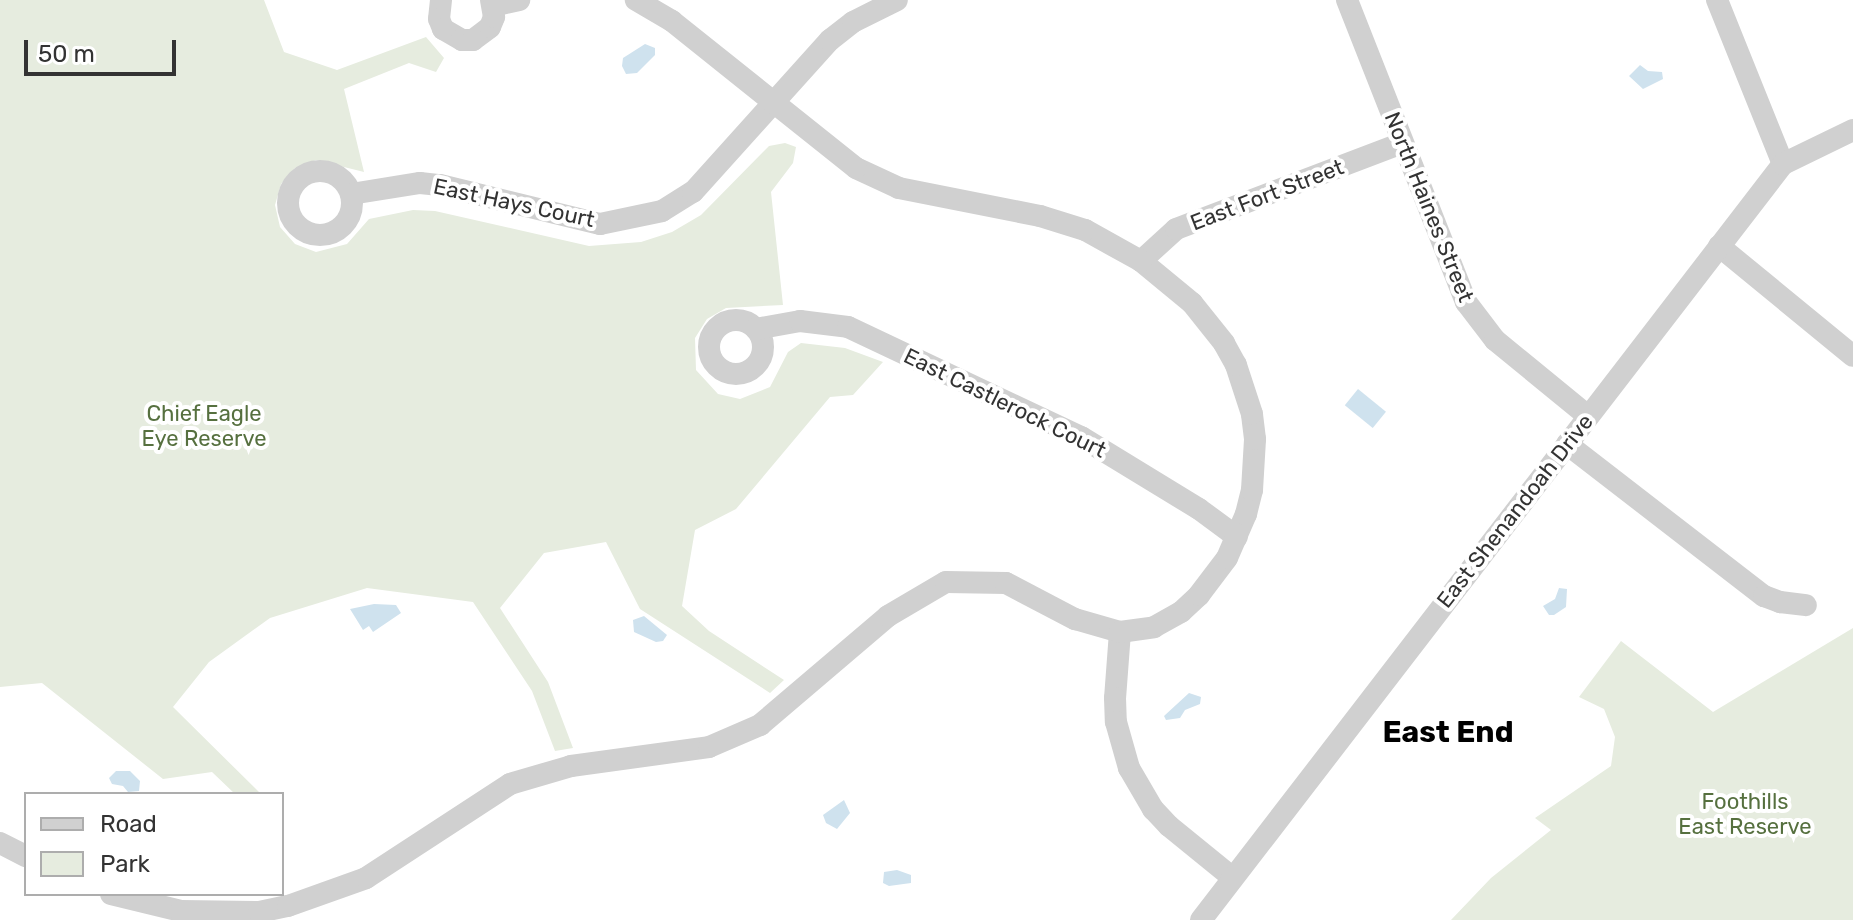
<!DOCTYPE html>
<style>
body{margin:0}
#map{position:relative;width:1853px;height:920px;overflow:hidden;background:#fff;font-family:Rubik,sans-serif}
div>[style]{position:absolute}
.green>*{inset:0;background:#e6ecdf}
.water>*{inset:0;background:#cfe2ee;transform-origin:0 0}
.minor>*{height:22px;margin:-11px;padding:0 11px;transform-origin:11px;border-radius:11px;background:#d0d0d0}
.minor>.ring{margin:-11px;padding:0;box-sizing:content-box;background:none;border:22px solid #d0d0d0;border-radius:50%}
span{translate:-50% -50%;white-space:nowrap;text-align:center;line-height:1.15;-webkit-text-stroke:8px #fff;paint-order:stroke}
.street-label{font-size:22px;color:#333}
.park-label{font-size:22px;color:#56703f}
.district-label{font-size:30px;color:#000;font-weight:700}
.legend{position:absolute;left:24px;top:792px;width:260px;height:104px;box-sizing:border-box;background:#fff;border:2px solid #adadad;margin:0;padding:10px 14px;list-style:none;font-size:24px;color:#333}
.legend li{display:flex;align-items:center;gap:16px;height:40px}
.legend b{width:40px;border:2px solid #adadad}
.scale{position:absolute;left:24px;top:40px;width:152px;height:36px;box-sizing:border-box;border:4px solid #333;border-top:0;padding-left:10px;font-size:24px;line-height:28px;white-space:nowrap;color:#333;-webkit-text-stroke:6px #fff;paint-order:stroke}
</style>
<div id="map">
<div class="green">
<div style="clip-path:polygon(0 0,264px 0,284px 52px,337px 70px,426px 37px,444px 58px,436px 72px,409px 63px,344px 89px,364px 172px,316px 160px,295px 168px,281px 184px,275px 205px,280px 227px,295px 244px,316px 252px,347px 244px,369px 219px,413px 210px,435px 211px,589px 246px,641px 242px,672px 232px,701px 215px,769px 146px,785px 143px,796px 147px,793px 163px,771px 192px,783px 305px,726px 308px,707px 319px,695px 338px,696px 370px,718px 394px,740px 399px,770px 387px,788px 352px,801px 343px,845px 348px,883px 362px,853px 395px,830px 397px,736px 509px,695px 530px,682px 606px,709px 631px,784px 680px,770px 693px,640px 609px,606px 542px,544px 553px,500px 608px,548px 682px,573px 748px,555px 751px,532px 691px,473px 602px,367px 588px,270px 618px,209px 662px,173px 707px,261px 794px,235px 794px,212px 772px,163px 779px,42px 683px,0 687px)"></div>
<div style="clip-path:polygon(1853px 628px,1853px 920px,1451px 920px,1491px 878px,1551px 830px,1535px 818px,1611px 766px,1615px 737px,1604px 709px,1579px 697px,1621px 641px,1713px 712px)"></div>
</div>
<div class="water">
<div style="clip-path:polygon(645px 44px,655px 48px,655px 55px,637px 73px,626px 74px,622px 66px,623px 58px)"></div>
<div style="clip-path:polygon(1640px 65px,1648px 71px,1662px 72px,1663px 79px,1643px 89px,1629px 76px)"></div>
<div style="left:1358px;top:389px;width:36px;height:21px;rotate:39deg"></div>
<div style="clip-path:polygon(1559px 588px,1567px 589px,1566px 607px,1554px 615px,1549px 615px,1543px 606px,1555px 599px)"></div>
<div style="clip-path:polygon(374px 604px,396px 605px,401px 613px,373px 632px,369px 626px,363px 630px,350px 609px)"></div>
<div style="clip-path:polygon(644px 616px,667px 635px,663px 641px,656px 642px,634px 632px,633px 620px)"></div>
<div style="clip-path:polygon(1189px 693px,1201px 697px,1200px 704px,1185px 710px,1180px 718px,1166px 720px,1164px 716px)"></div>
<div style="clip-path:polygon(116px 771px,130px 771px,140px 781px,139px 791px,128px 792px,123px 786px,112px 784px,109px 778px)"></div>
<div style="clip-path:polygon(844px 800px,850px 813px,837px 829px,826px 823px,823px 815px)"></div>
<div style="clip-path:polygon(897px 870px,911px 875px,911px 883px,889px 886px,883px 883px,884px 872px)"></div>
</div>
<div class="minor">
<div style="left:441px;top:0;width:19px;rotate:96deg"></div>
<div style="left:439px;top:19px;width:11px;rotate:68deg"></div>
<div style="left:443px;top:29px;width:22px;rotate:30deg"></div>
<div style="left:462px;top:40px;width:11px"></div>
<div style="left:473px;top:40px;width:21px;rotate:-37deg"></div>
<div style="left:490px;top:27px;width:11px;rotate:-68deg"></div>
<div style="left:494px;top:17px;width:17px;rotate:-100deg"></div>
<div style="left:1347px;top:0;width:325px;rotate:68.5deg"></div>
<div style="left:1466px;top:302px;width:48px;rotate:52.7deg"></div>
<div style="left:1495px;top:340px;width:120px;rotate:39.3deg"></div>
<div style="left:1717px;top:0;width:177px;rotate:68.1deg"></div>
<div style="left:493px;top:6px;width:27px;rotate:-13deg"></div>
<div class="ring" style="left:288px;top:171px;width:42px;height:42px"></div>
<div style="left:351px;top:194px;width:70px;rotate:-9.1deg"></div>
<div style="left:420px;top:183px;width:20px;rotate:6deg"></div>
<div style="left:440px;top:185px;width:165px;rotate:13.7deg"></div>
<div style="left:600px;top:224px;width:63px;rotate:-11.8deg"></div>
<div style="left:662px;top:211px;width:36px;rotate:-32deg"></div>
<div style="left:693px;top:192px;width:205px;rotate:-48deg"></div>
<div style="left:830px;top:40px;width:29px;rotate:-38deg"></div>
<div style="left:853px;top:22px;width:49px;rotate:-26.6deg"></div>
<div style="left:1719px;top:246px;width:173px;rotate:39.4deg"></div>
<div style="left:1141px;top:261px;width:47px;rotate:-42.4deg"></div>
<div style="left:1176px;top:229px;width:242px;rotate:-20.8deg"></div>
<div class="ring" style="left:709px;top:320px;width:32px;height:32px"></div>
<div style="left:756px;top:329px;width:45px;rotate:-10.3deg"></div>
<div style="left:800px;top:321px;width:48px;rotate:7.1deg"></div>
<div style="left:848px;top:327px;width:258px;rotate:25.3deg"></div>
<div style="left:1081px;top:437px;width:138px;rotate:31.4deg"></div>
<div style="left:1199px;top:509px;width:47px;rotate:36.4deg"></div>
<div style="left:1567px;top:444px;width:249px;rotate:37.7deg"></div>
<div style="left:1764px;top:596px;width:17px;rotate:21deg"></div>
<div style="left:1780px;top:602px;width:26px;rotate:7deg"></div>
<div style="left:1120px;top:632px;width:66px;rotate:94.3deg"></div>
<div style="left:1115px;top:698px;width:24px;rotate:88deg"></div>
<div style="left:1116px;top:722px;width:48px;rotate:74.2deg"></div>
<div style="left:1129px;top:768px;width:48px;rotate:59.7deg"></div>
<div style="left:1153px;top:809px;width:23px;rotate:47deg"></div>
<div style="left:1169px;top:826px;width:82px;rotate:39.1deg"></div>
<div style="left:0;top:843px;width:29px;rotate:27deg"></div>
<div style="left:111px;top:894px;width:72px;rotate:13.7deg"></div>
<div style="left:181px;top:911px;width:78px;rotate:0.7deg"></div>
<div style="left:259px;top:912px;width:30px;rotate:-12deg"></div>
<div style="left:288px;top:906px;width:83px;rotate:-19.7deg"></div>
<div style="left:366px;top:878px;width:172px;rotate:-33.1deg"></div>
<div style="left:510px;top:784px;width:64px;rotate:-16.4deg"></div>
<div style="left:571px;top:766px;width:139px;rotate:-7.8deg"></div>
<div style="left:709px;top:747px;width:56px;rotate:-23.3deg"></div>
<div style="left:760px;top:725px;width:168px;rotate:-40.4deg"></div>
<div style="left:888px;top:616px;width:67px;rotate:-30.4deg"></div>
<div style="left:946px;top:582px;width:60px;rotate:1deg"></div>
<div style="left:1006px;top:583px;width:78px;rotate:27.6deg"></div>
<div style="left:1075px;top:619px;width:47px;rotate:16.1deg"></div>
<div style="left:1120px;top:632px;width:34px;rotate:-8deg"></div>
<div style="left:1154px;top:627px;width:31px;rotate:-29deg"></div>
<div style="left:1181px;top:612px;width:25px;rotate:-43deg"></div>
<div style="left:1199px;top:595px;width:46px;rotate:-52.9deg"></div>
<div style="left:1227px;top:558px;width:48px;rotate:-66.6deg"></div>
<div style="left:1246px;top:514px;width:25px;rotate:-76deg"></div>
<div style="left:1252px;top:490px;width:51px;rotate:-86.6deg"></div>
<div style="left:1255px;top:439px;width:25px;rotate:-97deg"></div>
<div style="left:1252px;top:414px;width:52px;rotate:-108.1deg"></div>
<div style="left:1236px;top:365px;width:25px;rotate:-119deg"></div>
<div style="left:1224px;top:343px;width:51px;rotate:-128.7deg"></div>
<div style="left:1192px;top:303px;width:66px;rotate:-140.5deg"></div>
<div style="left:1141px;top:261px;width:64px;rotate:-151deg"></div>
<div style="left:1085px;top:230px;width:47px;rotate:-162.7deg"></div>
<div style="left:1040px;top:216px;width:144px;rotate:-168.8deg"></div>
<div style="left:899px;top:188px;width:47px;rotate:-155.1deg"></div>
<div style="left:856px;top:168px;width:236px;rotate:-141.4deg"></div>
<div style="left:672px;top:21px;width:42px;rotate:-149.7deg"></div>
<div style="left:1201px;top:920px;width:954px;rotate:-52.41deg"></div>
<div style="left:1783px;top:164px;width:78px;rotate:-25.9deg"></div>
</div>
<div class="street-label">
<span style="left:1267px;top:195px;rotate:-21deg">East Fort Street</span>
<span style="left:514px;top:203px;rotate:12deg">East Hays Court</span>
<span style="left:1429px;top:207px;rotate:68deg">North Haines Street</span>
<span style="left:1005px;top:403px;rotate:26deg">East Castlerock Court</span>
<span style="left:1515px;top:511px;rotate:-52deg">East Shenandoah Drive</span>
</div>
<div class="park-label">
<span style="left:204px;top:426px">Chief Eagle<br>Eye Reserve</span>
<span style="left:1745px;top:814px">Foothills<br>East Reserve</span>
</div>
<div class="district-label">
<span style="left:1448px;top:732px">East End</span>
</div>
<ul class="legend">
<li><b style="height:10px;background:#d0d0d0"></b>Road</li>
<li><b style="height:22px;background:#e6ecdf"></b>Park</li>
</ul>
<div class="scale">50 m</div>
</div>
